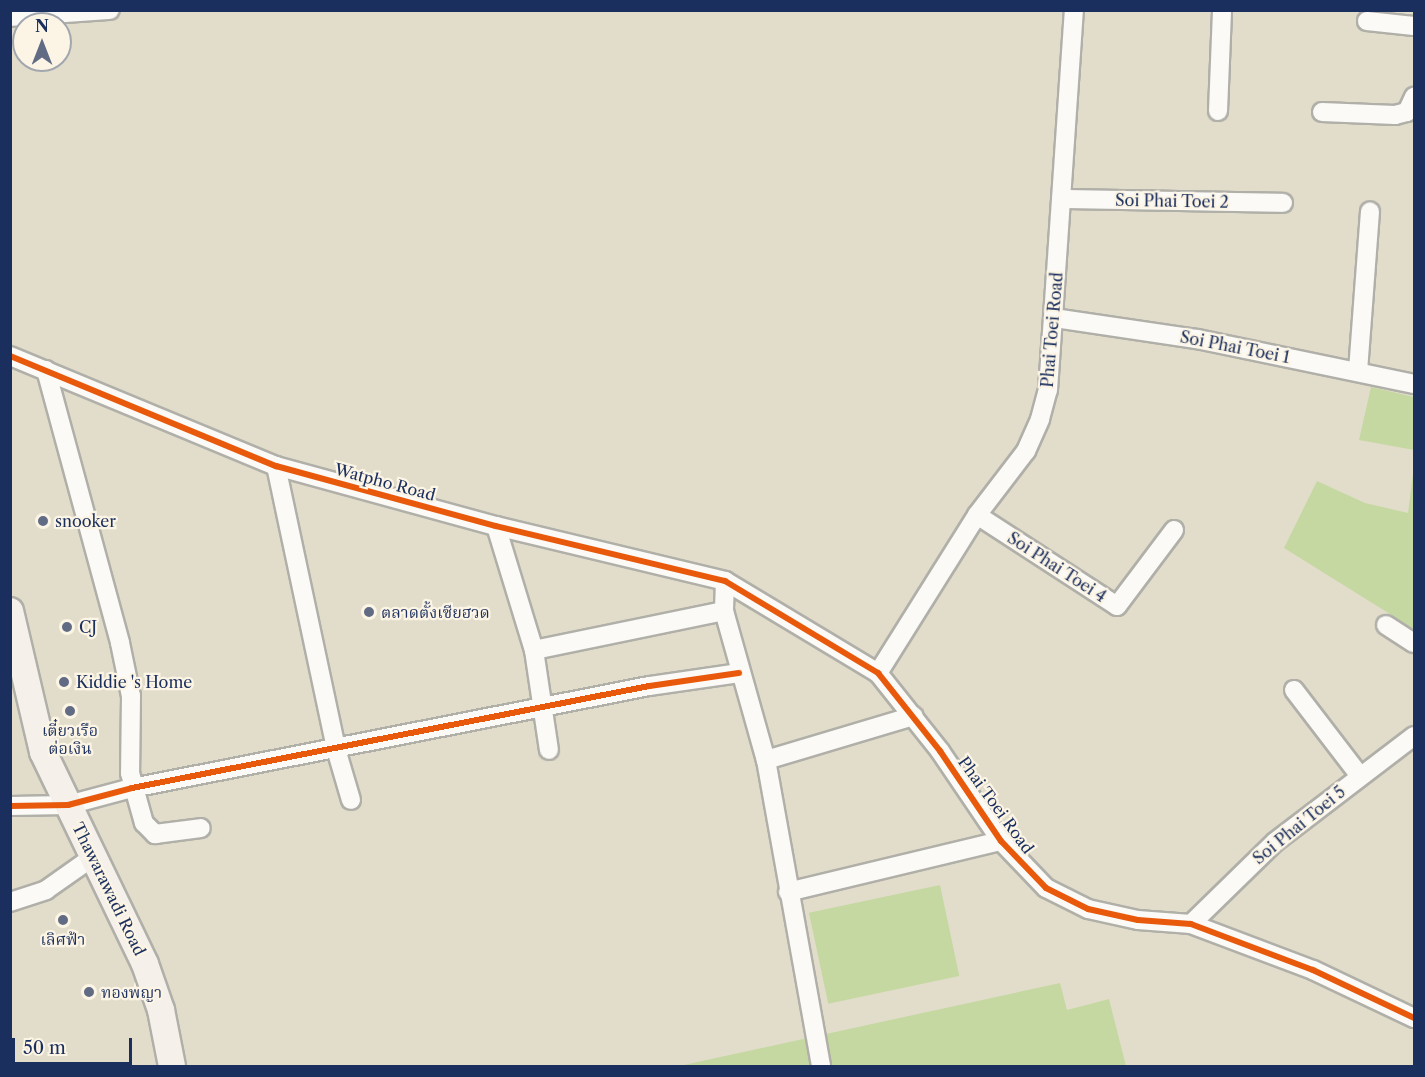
<!DOCTYPE html>
<meta charset="utf-8">
<style>
body{margin:0}
#map{position:relative;width:1425px;height:1077px;overflow:hidden;background:#e2ddcb;font-family:"Libre Caslon Text","Noto Serif Thai",serif}
div>[style]{position:absolute}
.green>*{inset:0;background:#c5d8a1;transform-origin:0 0}
.roads{filter:drop-shadow(2px 0 #b0afa8) drop-shadow(-2px 0 #b0afa8) drop-shadow(0 2px #b0afa8) drop-shadow(0 -2px #b0afa8)}
.street>*{height:18px;margin:-9px;padding:0 9px;transform-origin:9px;border-radius:9px;background:#fbfaf7}
.secondary>*{height:26px;margin:-13px;padding:0 13px;transform-origin:13px;border-radius:13px;background:#f5f1ea}
.cycleway>*{height:6px;margin:-3px;padding:0 3px;transform-origin:3px;border-radius:3px;background:#e8590c}
.dots>*{width:16px;height:16px;translate:-50% -50%;box-sizing:border-box;border:3px solid #fcf5e5;border-radius:50%}
span{translate:-50% -50%;white-space:nowrap;text-align:center;line-height:1.15;-webkit-text-stroke:4.5px #fcf5e5;paint-order:stroke}
.street-label{font-size:16px;color:#1b2f5e}
.poi-label{font-size:16px;color:#1b2f5e}
.left{translate:0 -50%;text-align:left}
.frame{position:absolute;inset:0;border:12px solid #1b2f5e;pointer-events:none}
.north{position:absolute;left:12px;top:12px;width:60px;height:60px;box-sizing:border-box;background:#fcf5e5;border:2px solid #a2a6af;border-radius:50%;rotate:0deg;font-size:16px;font-weight:700;line-height:24px;text-align:center;color:#1b2f5e}
.north::after{content:'';display:block;margin:auto;width:21px;height:27px;background:#616c84;clip-path:polygon(50% 0,100% 100%,50% 72%,0 100%)}
.scale{position:absolute;left:12px;top:1038px;width:120px;height:27px;box-sizing:border-box;border:3px solid #1b2f5e;border-top:0;padding-left:8px;font-size:18px;line-height:21px;white-space:nowrap;color:#1b2f5e;-webkit-text-stroke:4px #fcf5e5;paint-order:stroke}
</style>
<div id="map">
<div class="green">
<div style="clip-path:polygon(1371px 387px,1414px 397px,1414px 450px,1359px 440px)"></div>
<div style="clip-path:polygon(1414px 466px,1414px 629px,1284px 548px,1317px 481px,1365px 503px,1408px 513px)"></div>
<div style="left:940px;top:885px;width:93px;height:134px;rotate:78deg"></div>
<div style="clip-path:polygon(1060px 983px,1067px 1010px,1109px 999px,1126px 1066px,679px 1066px)"></div>
</div>
<div class="roads">
<div class="street">
<div style="left:10px;top:17px;width:100px;rotate:-4deg"></div>
<div style="left:1367px;top:21px;width:47px;rotate:6.1deg"></div>
<div style="left:1218px;top:111px;width:101px;rotate:-87.7deg"></div>
<div style="left:1322px;top:112px;width:73px;rotate:2.4deg"></div>
<div style="left:1395px;top:115px;width:12px;rotate:-14deg"></div>
<div style="left:1407px;top:112px;width:17px;rotate:-65deg"></div>
<div style="left:1061px;top:199px;width:222px;rotate:1deg"></div>
<div style="left:1054px;top:318px;width:145px;rotate:8.4deg"></div>
<div style="left:1197px;top:339px;width:222px;rotate:11.7deg"></div>
<div style="left:10px;top:356px;width:288px;rotate:22.5deg"></div>
<div style="left:276px;top:466px;width:228px;rotate:15.3deg"></div>
<div style="left:496px;top:526px;width:236px;rotate:13.5deg"></div>
<div style="left:725px;top:581px;width:179px;rotate:31deg"></div>
<div style="left:878px;top:673px;width:100px;rotate:51.5deg"></div>
<div style="left:940px;top:751px;width:109px;rotate:55.9deg"></div>
<div style="left:1001px;top:841px;width:65px;rotate:46.2deg"></div>
<div style="left:1046px;top:888px;width:47px;rotate:26.6deg"></div>
<div style="left:1088px;top:909px;width:51px;rotate:12.4deg"></div>
<div style="left:1138px;top:920px;width:53px;rotate:4.3deg"></div>
<div style="left:1191px;top:924px;width:130px;rotate:20.7deg"></div>
<div style="left:1313px;top:970px;width:112px;rotate:25.4deg"></div>
<div style="left:46px;top:370px;width:283px;rotate:74.8deg"></div>
<div style="left:120px;top:643px;width:54px;rotate:78.3deg"></div>
<div style="left:131px;top:696px;width:77px;rotate:90.7deg"></div>
<div style="left:130px;top:773px;width:52px;rotate:74.4deg"></div>
<div style="left:144px;top:823px;width:16px;rotate:45deg"></div>
<div style="left:155px;top:834px;width:46px;rotate:-7.4deg"></div>
<div style="left:1358px;top:371px;width:160px;rotate:-85.7deg"></div>
<div style="left:276px;top:466px;width:289px;rotate:78deg"></div>
<div style="left:336px;top:749px;width:53px;rotate:73.6deg"></div>
<div style="left:977px;top:515px;width:167px;rotate:33deg"></div>
<div style="left:1117px;top:606px;width:95px;rotate:-53.1deg"></div>
<div style="left:496px;top:526px;width:130px;rotate:73deg"></div>
<div style="left:534px;top:650px;width:101px;rotate:81.5deg"></div>
<div style="left:725px;top:581px;width:30px;rotate:92deg"></div>
<div style="left:724px;top:611px;width:155px;rotate:74.3deg"></div>
<div style="left:766px;top:760px;width:311px;rotate:79.8deg"></div>
<div style="left:1386px;top:625px;width:33px;rotate:33deg"></div>
<div style="left:534px;top:650px;width:194px;rotate:-11.6deg"></div>
<div style="left:878px;top:673px;width:186px;rotate:-57.9deg"></div>
<div style="left:977px;top:515px;width:81px;rotate:-52.6deg"></div>
<div style="left:1026px;top:451px;width:35px;rotate:-66deg"></div>
<div style="left:1040px;top:419px;width:30px;rotate:-75deg"></div>
<div style="left:1048px;top:390px;width:381px;rotate:-86.1deg"></div>
<div style="left:1294px;top:690px;width:108px;rotate:52.5deg"></div>
<div style="left:766px;top:760px;width:154px;rotate:-16.6deg"></div>
<div style="left:10px;top:806px;width:58px;rotate:-1deg"></div>
<div style="left:68px;top:805px;width:66px;rotate:-14.9deg"></div>
<div style="left:132px;top:788px;width:527px;rotate:-11.16deg"></div>
<div style="left:649px;top:686px;width:91px;rotate:-8.2deg"></div>
<div style="left:788px;top:892px;width:219px;rotate:-13.5deg"></div>
<div style="left:10px;top:902px;width:38px;rotate:-18deg"></div>
<div style="left:46px;top:890px;width:57px;rotate:-35.1deg"></div>
<div style="left:1191px;top:924px;width:117px;rotate:-44.3deg"></div>
<div style="left:1275px;top:842px;width:175px;rotate:-37.3deg"></div>
</div>
<div class="secondary">
<div style="left:10px;top:611px;width:145px;rotate:76.8deg"></div>
<div style="left:43px;top:752px;width:235px;rotate:64.3deg"></div>
<div style="left:145px;top:964px;width:49px;rotate:70.8deg"></div>
<div style="left:161px;top:1010px;width:57px;rotate:78.9deg"></div>
</div>
</div>
<div class="cycleway">
<div style="left:10px;top:356px;width:288px;rotate:22.5deg"></div>
<div style="left:276px;top:466px;width:228px;rotate:15.3deg"></div>
<div style="left:496px;top:526px;width:236px;rotate:13.5deg"></div>
<div style="left:725px;top:581px;width:179px;rotate:31deg"></div>
<div style="left:878px;top:673px;width:100px;rotate:51.5deg"></div>
<div style="left:940px;top:751px;width:109px;rotate:55.9deg"></div>
<div style="left:1001px;top:841px;width:65px;rotate:46.2deg"></div>
<div style="left:1046px;top:888px;width:47px;rotate:26.6deg"></div>
<div style="left:1088px;top:909px;width:51px;rotate:12.4deg"></div>
<div style="left:1138px;top:920px;width:53px;rotate:4.3deg"></div>
<div style="left:1191px;top:924px;width:130px;rotate:20.7deg"></div>
<div style="left:1313px;top:970px;width:112px;rotate:25.4deg"></div>
<div style="left:10px;top:806px;width:58px;rotate:-1deg"></div>
<div style="left:68px;top:805px;width:66px;rotate:-14.9deg"></div>
<div style="left:132px;top:788px;width:527px;rotate:-11.16deg"></div>
<div style="left:649px;top:686px;width:91px;rotate:-8.2deg"></div>
</div>
<div class="dots">
<div style="left:43px;top:521px;background:#616c84"></div>
<div style="left:369px;top:612px;background:#616c84"></div>
<div style="left:67px;top:627px;background:#616c84"></div>
<div style="left:64px;top:682px;background:#616c84"></div>
<div style="left:70px;top:711px;background:#616c84"></div>
<div style="left:63px;top:920px;background:#616c84"></div>
<div style="left:89px;top:992px;background:#616c84"></div>
</div>
<div class="street-label">
<span style="left:1172px;top:201px;rotate:1deg">Soi Phai Toei 2</span>
<span style="left:1052px;top:330px;rotate:-85deg">Phai Toei Road</span>
<span style="left:1235px;top:347px;rotate:11deg">Soi Phai Toei 1</span>
<span style="left:385px;top:482px;rotate:15deg">Watpho Road</span>
<span style="left:1057px;top:567px;rotate:33deg">Soi Phai Toei 4</span>
<span style="left:996px;top:805px;rotate:54deg">Phai Toei Road</span>
<span style="left:1299px;top:825px;rotate:-39deg">Soi Phai Toei 5</span>
<span style="left:109px;top:889px;rotate:64deg">Thawarawadi Road</span>
</div>
<div class="poi-label">
<span class="left" style="left:55px;top:521px">snooker</span>
<span class="left" style="left:381px;top:612px">ตลาดตั้งเซียฮวด</span>
<span class="left" style="left:79px;top:627px">CJ</span>
<span class="left" style="left:76px;top:682px">Kiddie 's Home</span>
<span style="left:70px;top:739px">เตี๋ยวเรือ<br>ต่อเงิน</span>
<span style="left:63px;top:939px">เลิศฟ้า</span>
<span class="left" style="left:101px;top:992px">ทองพญา</span>
</div>
<div class="frame"></div>
<div class="north">N</div>
<div class="scale">50 m</div>
</div>
